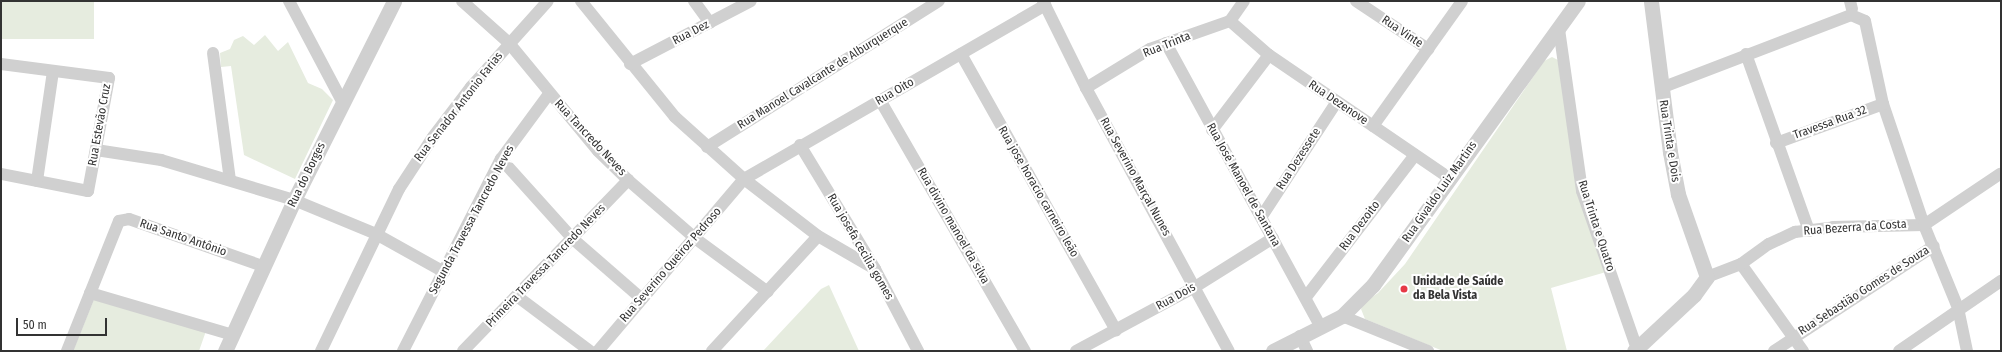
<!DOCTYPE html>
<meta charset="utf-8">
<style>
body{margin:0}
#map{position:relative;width:2002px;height:352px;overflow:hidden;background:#fff;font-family:"Fira Sans Condensed",sans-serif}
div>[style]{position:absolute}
.green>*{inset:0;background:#e6ecdf;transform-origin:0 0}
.minor>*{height:12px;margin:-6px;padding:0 6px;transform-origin:6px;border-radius:6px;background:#d0d0d0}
.tertiary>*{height:15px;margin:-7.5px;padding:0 7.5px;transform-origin:7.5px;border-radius:7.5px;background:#d0d0d0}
.dots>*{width:11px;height:11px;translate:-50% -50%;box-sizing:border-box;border:2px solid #fff;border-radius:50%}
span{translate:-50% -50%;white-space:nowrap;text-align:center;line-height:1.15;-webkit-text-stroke:4px #fff;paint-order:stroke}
.street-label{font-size:12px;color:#333}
.poi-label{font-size:12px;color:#333;font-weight:700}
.left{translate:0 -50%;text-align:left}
.frame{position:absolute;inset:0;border:2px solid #333;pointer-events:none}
.scale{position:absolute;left:16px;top:318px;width:91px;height:18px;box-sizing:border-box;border:2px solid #333;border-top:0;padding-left:5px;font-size:12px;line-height:14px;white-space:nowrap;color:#333;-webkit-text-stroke:3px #fff;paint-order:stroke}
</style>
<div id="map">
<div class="green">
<div style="left:1px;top:1px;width:93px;height:38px"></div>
<div style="clip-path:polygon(265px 35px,278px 51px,288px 42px,308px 83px,322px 89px,333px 100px,295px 179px,244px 155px,231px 66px,221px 67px,220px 53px,230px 49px,234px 40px,243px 36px,254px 45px)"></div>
<div style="clip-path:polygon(1552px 57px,1560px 61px,1606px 272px,1551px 288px,1567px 351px,1443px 351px,1365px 319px,1361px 309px,1365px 302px,1378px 293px,1405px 264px,1544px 61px)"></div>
<div style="clip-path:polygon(829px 285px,859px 351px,763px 351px,821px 289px)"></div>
<div style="clip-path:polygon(94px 299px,206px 331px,199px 351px,73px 351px)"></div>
</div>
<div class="minor">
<div style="left:289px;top:1px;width:113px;rotate:62.1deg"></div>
<div style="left:462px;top:1px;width:63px;rotate:41.8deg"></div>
<div style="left:509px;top:43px;width:140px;rotate:50.5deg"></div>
<div style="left:598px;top:151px;width:42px;rotate:44deg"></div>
<div style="left:628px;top:180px;width:90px;rotate:40.9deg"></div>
<div style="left:696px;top:239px;width:89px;rotate:36.4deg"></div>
<div style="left:581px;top:1px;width:149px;rotate:51deg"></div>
<div style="left:675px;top:117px;width:93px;rotate:41.9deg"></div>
<div style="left:744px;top:179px;width:93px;rotate:37.6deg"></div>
<div style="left:818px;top:236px;width:66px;rotate:30.1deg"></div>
<div style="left:694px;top:1px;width:27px;rotate:54deg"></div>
<div style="left:1043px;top:1px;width:97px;rotate:63.7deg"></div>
<div style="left:1086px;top:88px;width:299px;rotate:61.5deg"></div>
<div style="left:1356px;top:1px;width:87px;rotate:33.7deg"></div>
<div style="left:1850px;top:1px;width:8px;rotate:76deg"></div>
<div style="left:1230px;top:21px;width:52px;rotate:41.1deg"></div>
<div style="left:1269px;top:55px;width:220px;rotate:34.3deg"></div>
<div style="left:1559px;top:29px;width:164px;rotate:81.9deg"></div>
<div style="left:1582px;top:191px;width:167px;rotate:70.8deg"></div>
<div style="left:1166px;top:43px;width:321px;rotate:61.4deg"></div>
<div style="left:213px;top:53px;width:128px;rotate:82.4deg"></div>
<div style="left:961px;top:54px;width:317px;rotate:60.7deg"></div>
<div style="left:1746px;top:54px;width:188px;rotate:70.4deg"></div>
<div style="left:1px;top:64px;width:109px;rotate:7.4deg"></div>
<div style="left:109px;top:78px;width:115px;rotate:100.5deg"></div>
<div style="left:88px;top:191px;width:89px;rotate:-168.9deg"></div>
<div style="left:630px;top:64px;width:136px;rotate:-27.5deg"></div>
<div style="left:1086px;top:88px;width:75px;rotate:-31.4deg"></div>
<div style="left:1150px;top:49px;width:85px;rotate:-19.3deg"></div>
<div style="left:1230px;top:21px;width:24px;rotate:-55deg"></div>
<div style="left:1661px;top:88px;width:204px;rotate:-21deg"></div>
<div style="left:1851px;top:15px;width:15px;rotate:23deg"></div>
<div style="left:1865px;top:21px;width:85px;rotate:77.8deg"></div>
<div style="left:1883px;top:104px;width:128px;rotate:71.3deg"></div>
<div style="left:1924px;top:225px;width:90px;rotate:67.7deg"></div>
<div style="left:1958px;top:308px;width:44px;rotate:78.2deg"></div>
<div style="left:880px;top:100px;width:290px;rotate:60deg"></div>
<div style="left:1373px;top:126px;width:153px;rotate:-54.5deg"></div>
<div style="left:1212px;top:130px;width:94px;rotate:-52.8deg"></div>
<div style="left:1776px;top:143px;width:114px;rotate:-20deg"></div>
<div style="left:800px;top:145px;width:145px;rotate:58.8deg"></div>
<div style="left:875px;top:269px;width:93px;rotate:62.3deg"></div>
<div style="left:707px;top:147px;width:274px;rotate:-32.2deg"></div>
<div style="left:96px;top:150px;width:66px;rotate:8.7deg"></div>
<div style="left:161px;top:160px;width:139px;rotate:16.7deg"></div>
<div style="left:294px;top:200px;width:89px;rotate:22.5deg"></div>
<div style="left:376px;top:234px;width:78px;rotate:29.2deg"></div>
<div style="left:501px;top:159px;width:108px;rotate:48deg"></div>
<div style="left:573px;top:239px;width:91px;rotate:41deg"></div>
<div style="left:37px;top:181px;width:111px;rotate:-81.7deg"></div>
<div style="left:1262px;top:216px;width:135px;rotate:-56.8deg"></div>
<div style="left:1741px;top:264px;width:107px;rotate:54.5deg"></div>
<div style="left:1707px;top:277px;width:36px;rotate:-21deg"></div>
<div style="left:1741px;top:264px;width:34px;rotate:-36deg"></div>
<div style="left:1769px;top:244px;width:29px;rotate:-25deg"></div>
<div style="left:1795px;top:232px;width:38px;rotate:-7deg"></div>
<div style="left:1833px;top:227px;width:91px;rotate:-1.3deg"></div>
<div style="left:1924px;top:225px;width:92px;rotate:-33.9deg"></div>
<div style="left:90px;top:293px;width:149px;rotate:16.4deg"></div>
<div style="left:518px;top:297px;width:90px;rotate:36.9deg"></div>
<div style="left:1306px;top:297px;width:179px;rotate:-52.5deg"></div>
<div style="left:1342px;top:316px;width:93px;rotate:22.1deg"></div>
<div style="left:1300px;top:336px;width:17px;rotate:65deg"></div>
<div style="left:67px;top:351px;width:140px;rotate:-68.2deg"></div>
<div style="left:119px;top:221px;width:10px;rotate:-11deg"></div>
<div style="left:129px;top:219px;width:144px;rotate:19.4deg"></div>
<div style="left:321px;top:351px;width:180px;rotate:-64.3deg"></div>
<div style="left:399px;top:189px;width:62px;rotate:-56.8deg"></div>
<div style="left:433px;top:137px;width:63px;rotate:-52.8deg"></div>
<div style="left:471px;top:87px;width:115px;rotate:-48.2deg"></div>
<div style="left:403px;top:351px;width:216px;rotate:-63deg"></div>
<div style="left:501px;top:159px;width:81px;rotate:-53.6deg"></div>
<div style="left:463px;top:351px;width:238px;rotate:-46deg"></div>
<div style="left:598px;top:351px;width:226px;rotate:-49.7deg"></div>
<div style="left:744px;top:179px;width:348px;rotate:-30deg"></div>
<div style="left:712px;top:351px;width:156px;rotate:-47.3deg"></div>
<div style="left:1076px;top:351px;width:135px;rotate:-28.3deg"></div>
<div style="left:1195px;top:287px;width:92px;rotate:-32.1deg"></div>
<div style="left:1774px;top:351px;width:191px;rotate:-33.3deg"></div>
<div style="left:1899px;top:351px;width:124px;rotate:-34.5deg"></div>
</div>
<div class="tertiary">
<div style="left:225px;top:351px;width:166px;rotate:-65.4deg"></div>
<div style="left:294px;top:200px;width:223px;rotate:-63.3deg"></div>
<div style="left:1273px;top:351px;width:77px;rotate:-26.9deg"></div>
<div style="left:1342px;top:316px;width:44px;rotate:-45deg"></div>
<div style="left:1373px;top:285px;width:350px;rotate:-54.2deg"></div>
<div style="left:1634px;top:351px;width:82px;rotate:-43deg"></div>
<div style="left:1694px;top:295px;width:22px;rotate:-54deg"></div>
<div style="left:1707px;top:277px;width:88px;rotate:-109.3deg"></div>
<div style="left:1678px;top:194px;width:43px;rotate:-100.8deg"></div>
<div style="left:1670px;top:152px;width:152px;rotate:-97.2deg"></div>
</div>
<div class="dots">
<div style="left:1404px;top:289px;background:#e63946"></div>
</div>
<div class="street-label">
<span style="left:1402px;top:32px;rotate:34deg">Rua Vinte</span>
<span style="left:691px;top:33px;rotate:-27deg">Rua Dez</span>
<span style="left:1167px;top:45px;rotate:-22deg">Rua Trinta</span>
<span style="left:823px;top:74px;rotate:-32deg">Rua Manoel Cavalcante de Alburquerque</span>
<span style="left:895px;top:92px;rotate:-30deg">Rua Oito</span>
<span style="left:1338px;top:103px;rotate:34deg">Rua Dezenove</span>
<span style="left:459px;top:107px;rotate:-52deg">Rua Senador Antonio Farias</span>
<span style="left:1830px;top:123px;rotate:-20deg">Travessa Rua 32</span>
<span style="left:100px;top:125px;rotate:-80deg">Rua Estevão Cruz</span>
<span style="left:590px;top:138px;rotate:47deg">Rua Tancredo Neves</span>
<span style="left:1669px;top:141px;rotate:81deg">Rua Trinta e Dois</span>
<span style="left:1299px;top:159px;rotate:-57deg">Rua Dezessete</span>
<span style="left:307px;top:175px;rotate:-64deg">Rua do Borges</span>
<span style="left:1135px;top:177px;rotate:61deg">Rua Severino Marçal Nunes</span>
<span style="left:1243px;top:185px;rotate:61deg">Rua José Manoel de Santana</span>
<span style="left:1038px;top:192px;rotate:60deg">Rua jose horacio carneiro leão</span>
<span style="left:1440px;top:192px;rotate:-55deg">Rua Givaldo Luiz Martins</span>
<span style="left:472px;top:220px;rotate:-62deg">Segunda Travessa Tancredo Neves</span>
<span style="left:953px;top:226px;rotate:60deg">Rua divino manoel da silva</span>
<span style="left:1360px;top:226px;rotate:-53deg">Rua Dezoito</span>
<span style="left:1596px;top:226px;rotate:72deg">Rua Trinta e Quatro</span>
<span style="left:1855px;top:228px;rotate:-4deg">Rua Bezerra da Costa</span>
<span style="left:183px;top:238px;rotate:19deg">Rua Santo Antônio</span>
<span style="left:860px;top:247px;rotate:60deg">Rua josefa cecilia gomes</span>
<span style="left:671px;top:265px;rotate:-49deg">Rua Severino Queiroz Pedroso</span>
<span style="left:546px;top:266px;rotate:-46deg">Primeira Travessa Tancredo Neves</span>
<span style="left:1864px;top:291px;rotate:-33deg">Rua Sebastião Gomes de Souza</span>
<span style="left:1176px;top:297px;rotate:-29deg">Rua Dois</span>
</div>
<div class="poi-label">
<span class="left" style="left:1413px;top:289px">Unidade de Saúde<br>da Bela Vista</span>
</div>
<div class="frame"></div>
<div class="scale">50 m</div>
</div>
